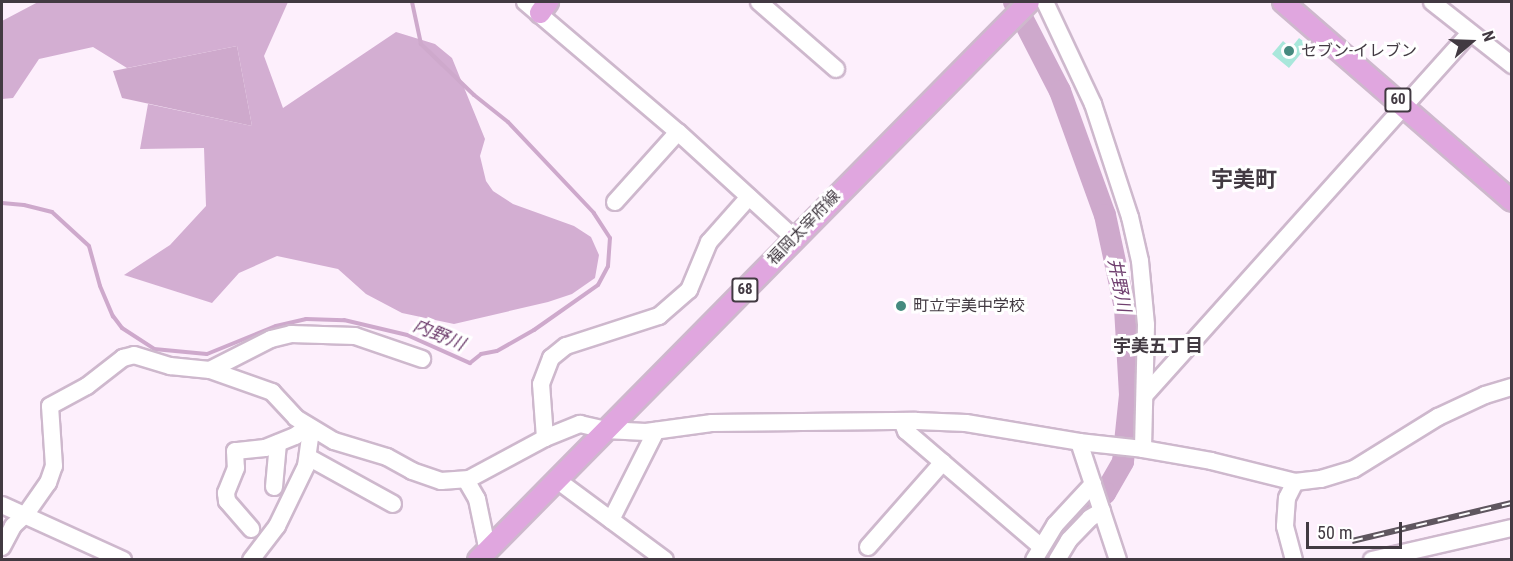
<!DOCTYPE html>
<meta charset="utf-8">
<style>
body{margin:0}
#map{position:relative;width:1513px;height:561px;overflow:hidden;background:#fdeffc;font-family:"Roboto Condensed","Noto Sans JP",sans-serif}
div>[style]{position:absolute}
.forest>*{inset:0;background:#d3aed2}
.water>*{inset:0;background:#cea9cc}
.stream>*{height:4px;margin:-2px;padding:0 2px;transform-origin:2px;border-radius:2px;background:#cea9cc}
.river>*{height:22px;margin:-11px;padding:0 11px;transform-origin:11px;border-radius:11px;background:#cea9cc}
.building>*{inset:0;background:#a9e7db}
.roads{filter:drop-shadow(2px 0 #ceb8cd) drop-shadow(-2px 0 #ceb8cd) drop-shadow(0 2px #ceb8cd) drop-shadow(0 -2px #ceb8cd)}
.minor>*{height:16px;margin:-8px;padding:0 8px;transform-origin:8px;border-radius:8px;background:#fff}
.major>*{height:20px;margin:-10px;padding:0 10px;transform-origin:10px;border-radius:10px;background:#e0a6df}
.rail>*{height:6px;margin-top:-3px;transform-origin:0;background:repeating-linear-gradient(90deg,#fff 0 11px,#5f565f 0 22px);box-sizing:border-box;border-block:2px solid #5f565f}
.dots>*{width:16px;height:16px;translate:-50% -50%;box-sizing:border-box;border:3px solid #fff;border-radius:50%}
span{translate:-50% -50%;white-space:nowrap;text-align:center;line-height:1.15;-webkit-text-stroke:6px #fff;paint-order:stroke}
.shield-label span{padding:2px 4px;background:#fff;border:2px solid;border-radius:4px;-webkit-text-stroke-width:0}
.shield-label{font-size:15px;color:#423a42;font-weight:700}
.poi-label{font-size:16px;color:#423a42}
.left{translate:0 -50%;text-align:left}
.street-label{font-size:16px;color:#423a42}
.water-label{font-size:18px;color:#70406f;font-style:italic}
.neighbourhood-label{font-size:18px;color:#423a42;font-weight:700}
.district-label{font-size:22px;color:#423a42;font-weight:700}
.frame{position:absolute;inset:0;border:3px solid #423a42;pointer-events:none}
.north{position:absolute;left:1441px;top:12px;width:60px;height:60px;-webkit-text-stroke:4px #fff;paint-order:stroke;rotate:71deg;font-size:16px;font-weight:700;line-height:24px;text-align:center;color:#423a42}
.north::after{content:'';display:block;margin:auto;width:21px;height:27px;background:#423a42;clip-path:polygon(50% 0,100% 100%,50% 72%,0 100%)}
.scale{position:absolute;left:1306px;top:522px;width:96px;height:27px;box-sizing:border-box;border:3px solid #423a42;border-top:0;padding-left:8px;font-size:18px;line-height:21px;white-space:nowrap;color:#423a42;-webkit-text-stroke:4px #fff;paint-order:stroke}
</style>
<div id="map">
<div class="forest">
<div style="clip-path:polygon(38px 2px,288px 2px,264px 56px,283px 108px,396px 32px,435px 44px,452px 58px,485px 139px,480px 156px,486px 181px,493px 191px,513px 204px,574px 226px,591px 237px,599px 255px,595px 278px,572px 294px,548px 302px,454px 324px,402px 313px,366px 294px,338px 269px,277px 256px,239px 273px,212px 303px,124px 275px,170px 245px,206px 206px,204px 148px,140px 149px,148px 104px,252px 126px,237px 46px,127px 68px,93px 47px,39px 59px,13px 98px,2px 99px,2px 21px)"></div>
</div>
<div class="water">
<div style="clip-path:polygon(237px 46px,252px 126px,122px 98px,113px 71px)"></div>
</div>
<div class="stream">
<div style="left:2px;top:203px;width:22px;rotate:5deg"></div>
<div style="left:24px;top:205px;width:29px;rotate:14deg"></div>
<div style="left:52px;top:212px;width:50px;rotate:42.6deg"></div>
<div style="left:89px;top:246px;width:41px;rotate:74.6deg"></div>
<div style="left:100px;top:286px;width:33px;rotate:67deg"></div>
<div style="left:113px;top:316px;width:15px;rotate:53deg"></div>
<div style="left:122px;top:328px;width:38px;rotate:33deg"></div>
<div style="left:154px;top:349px;width:53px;rotate:5.4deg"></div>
<div style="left:207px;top:354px;width:74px;rotate:-22.1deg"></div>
<div style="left:276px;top:326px;width:31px;rotate:-13deg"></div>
<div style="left:306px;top:319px;width:38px;rotate:2deg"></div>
<div style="left:344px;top:320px;width:65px;rotate:13.4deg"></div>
<div style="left:407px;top:335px;width:69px;rotate:24deg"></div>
<div style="left:470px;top:363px;width:14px;rotate:-39deg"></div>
<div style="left:481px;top:354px;width:16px;rotate:-11deg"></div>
<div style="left:497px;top:351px;width:43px;rotate:-29.6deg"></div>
<div style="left:534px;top:330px;width:78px;rotate:-35.1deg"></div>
<div style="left:598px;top:285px;width:21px;rotate:-62deg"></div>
<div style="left:608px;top:266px;width:28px;rotate:-86deg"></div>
<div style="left:610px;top:238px;width:30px;rotate:-123deg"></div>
<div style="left:594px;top:213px;width:125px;rotate:-133.4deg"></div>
<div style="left:508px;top:122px;width:43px;rotate:-141.5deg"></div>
<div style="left:474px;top:95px;width:74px;rotate:-136.1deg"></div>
<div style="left:421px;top:44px;width:43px;rotate:-102.1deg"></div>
</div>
<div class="river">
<div style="left:1014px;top:2px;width:100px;rotate:62.7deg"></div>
<div style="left:1060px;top:91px;width:132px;rotate:70.1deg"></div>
<div style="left:1105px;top:215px;width:95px;rotate:77.9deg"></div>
<div style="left:1125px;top:308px;width:87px;rotate:86.7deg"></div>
<div style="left:1130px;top:395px;width:67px;rotate:96deg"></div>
<div style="left:1123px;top:462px;width:36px;rotate:120deg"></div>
<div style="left:1105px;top:493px;width:30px;rotate:138deg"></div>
<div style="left:1083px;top:513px;width:60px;rotate:128.2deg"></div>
</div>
<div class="building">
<div style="clip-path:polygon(1299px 38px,1308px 45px,1289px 68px,1272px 54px,1283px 41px,1291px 48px)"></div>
</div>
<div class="roads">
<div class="minor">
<div style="left:525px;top:2px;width:201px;rotate:40.4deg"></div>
<div style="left:678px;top:132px;width:157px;rotate:42.4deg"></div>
<div style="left:759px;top:2px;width:102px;rotate:41deg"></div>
<div style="left:1045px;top:2px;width:113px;rotate:64.8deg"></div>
<div style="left:1093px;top:104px;width:119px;rotate:71.9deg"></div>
<div style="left:1130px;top:217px;width:45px;rotate:77.2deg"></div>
<div style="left:1140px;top:261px;width:64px;rotate:84.6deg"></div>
<div style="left:1146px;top:325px;width:124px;rotate:91.4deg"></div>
<div style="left:1432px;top:2px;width:102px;rotate:38.2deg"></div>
<div style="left:615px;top:202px;width:94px;rotate:-48deg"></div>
<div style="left:210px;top:370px;width:68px;rotate:-26.9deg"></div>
<div style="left:271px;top:339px;width:21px;rotate:-14deg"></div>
<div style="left:291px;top:334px;width:64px;rotate:1.8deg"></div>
<div style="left:355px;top:336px;width:71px;rotate:18.9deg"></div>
<div style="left:1145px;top:395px;width:486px;rotate:-48.1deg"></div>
<div style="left:902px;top:421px;width:11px;rotate:68deg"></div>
<div style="left:906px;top:431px;width:174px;rotate:40.6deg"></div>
<div style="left:545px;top:438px;width:54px;rotate:-94.2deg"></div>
<div style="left:541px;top:384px;width:28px;rotate:-69deg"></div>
<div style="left:551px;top:358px;width:19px;rotate:-39deg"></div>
<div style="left:566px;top:346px;width:98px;rotate:-17.9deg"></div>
<div style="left:659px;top:316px;width:40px;rotate:-41deg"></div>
<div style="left:689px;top:290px;width:52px;rotate:-67.4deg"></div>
<div style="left:709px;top:242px;width:60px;rotate:-48.4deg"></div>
<div style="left:1079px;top:442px;width:124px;rotate:71.7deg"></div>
<div style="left:308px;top:457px;width:97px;rotate:28.9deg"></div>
<div style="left:466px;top:480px;width:22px;rotate:60deg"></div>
<div style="left:477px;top:499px;width:44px;rotate:78.2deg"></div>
<div style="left:486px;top:542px;width:6px;rotate:51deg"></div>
<div style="left:557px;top:480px;width:134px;rotate:36.5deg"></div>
<div style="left:274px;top:487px;width:44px;rotate:-84.8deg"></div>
<div style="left:2px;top:505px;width:133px;rotate:24.4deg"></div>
<div style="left:611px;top:520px;width:100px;rotate:-63.2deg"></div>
<div style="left:2px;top:547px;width:24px;rotate:-62deg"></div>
<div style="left:13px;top:526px;width:18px;rotate:-43deg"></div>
<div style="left:26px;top:514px;width:38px;rotate:-55deg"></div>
<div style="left:48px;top:483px;width:18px;rotate:-71deg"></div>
<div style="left:54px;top:466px;width:60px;rotate:-93.8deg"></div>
<div style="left:50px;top:406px;width:42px;rotate:-28.4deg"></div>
<div style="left:87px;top:386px;width:46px;rotate:-37.9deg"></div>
<div style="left:123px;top:358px;width:11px;rotate:-15deg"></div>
<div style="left:134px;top:355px;width:38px;rotate:17deg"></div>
<div style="left:170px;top:366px;width:40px;rotate:5.7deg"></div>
<div style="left:210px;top:370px;width:66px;rotate:19.5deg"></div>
<div style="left:272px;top:392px;width:35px;rotate:47deg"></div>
<div style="left:296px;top:418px;width:44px;rotate:31.2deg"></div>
<div style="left:334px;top:441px;width:55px;rotate:16.8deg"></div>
<div style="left:387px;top:457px;width:29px;rotate:29deg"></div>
<div style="left:412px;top:471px;width:31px;rotate:19deg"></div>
<div style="left:441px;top:481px;width:28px;rotate:-4deg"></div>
<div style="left:469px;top:479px;width:86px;rotate:-28.3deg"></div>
<div style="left:545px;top:438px;width:38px;rotate:-22deg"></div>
<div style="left:580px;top:424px;width:26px;rotate:13deg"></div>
<div style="left:605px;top:430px;width:41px;rotate:2.8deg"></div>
<div style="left:646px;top:432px;width:67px;rotate:-7.8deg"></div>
<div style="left:712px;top:423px;width:204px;rotate:-0.6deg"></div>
<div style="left:916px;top:421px;width:50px;rotate:2.3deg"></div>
<div style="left:966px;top:423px;width:115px;rotate:9.5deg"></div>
<div style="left:1079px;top:442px;width:64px;rotate:6.2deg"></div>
<div style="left:1143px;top:449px;width:69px;rotate:10deg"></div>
<div style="left:1211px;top:461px;width:87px;rotate:14deg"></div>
<div style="left:1295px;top:482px;width:26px;rotate:-7deg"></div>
<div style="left:1321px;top:479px;width:34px;rotate:-17deg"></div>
<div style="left:1354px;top:469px;width:99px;rotate:-31.8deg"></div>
<div style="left:1438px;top:417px;width:52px;rotate:-25.1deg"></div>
<div style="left:1485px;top:395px;width:28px;rotate:-17deg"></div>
<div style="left:868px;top:547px;width:113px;rotate:-48.6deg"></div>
<div style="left:251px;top:560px;width:43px;rotate:-52.6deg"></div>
<div style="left:277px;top:526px;width:67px;rotate:-64.2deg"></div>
<div style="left:306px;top:466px;width:28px;rotate:-82deg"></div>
<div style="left:310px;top:438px;width:12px;rotate:-99deg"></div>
<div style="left:308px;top:426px;width:16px;rotate:142deg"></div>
<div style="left:295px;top:436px;width:32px;rotate:158deg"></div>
<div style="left:265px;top:448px;width:30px;rotate:174deg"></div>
<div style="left:235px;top:451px;width:17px;rotate:87deg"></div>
<div style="left:236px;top:468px;width:27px;rotate:112deg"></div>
<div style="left:226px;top:493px;width:8px;rotate:83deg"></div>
<div style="left:227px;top:501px;width:37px;rotate:49deg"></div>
<div style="left:1034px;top:560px;width:41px;rotate:-59deg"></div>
<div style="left:1055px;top:525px;width:56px;rotate:-47.2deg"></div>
<div style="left:1057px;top:560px;width:23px;rotate:-59deg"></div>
<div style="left:1069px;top:540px;width:30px;rotate:-46deg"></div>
<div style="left:1090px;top:518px;width:14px;rotate:-30deg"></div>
<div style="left:1294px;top:560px;width:35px;rotate:-105deg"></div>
<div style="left:1285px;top:526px;width:28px;rotate:-86deg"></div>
<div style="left:1287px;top:498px;width:18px;rotate:-63deg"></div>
<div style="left:1372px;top:560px;width:144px;rotate:-12.9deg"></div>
</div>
<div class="major">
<div style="left:1283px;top:2px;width:303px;rotate:41deg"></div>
<div style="left:540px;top:13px;width:14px;rotate:-54deg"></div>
<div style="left:478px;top:560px;width:784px;rotate:-45.36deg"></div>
</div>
</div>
<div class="rail">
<div style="left:1352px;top:541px;width:164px;rotate:-13.4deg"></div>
</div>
<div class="dots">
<div style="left:1289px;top:51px;background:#458a7f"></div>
<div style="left:901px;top:306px;background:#458a7f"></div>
</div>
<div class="shield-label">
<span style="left:1398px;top:100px">60</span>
<span style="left:745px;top:290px">68</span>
</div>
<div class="poi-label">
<span class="left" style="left:1301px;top:51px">セブン-イレブン</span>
<span class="left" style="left:913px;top:306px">町立宇美中学校</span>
</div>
<div class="street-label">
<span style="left:804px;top:228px;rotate:-46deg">福岡太宰府線</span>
</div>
<div class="water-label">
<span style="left:1119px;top:285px;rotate:79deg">井野川</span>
<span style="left:439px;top:335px;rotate:23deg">内野川</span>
</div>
<div class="neighbourhood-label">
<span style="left:1158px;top:346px">宇美五丁目</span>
</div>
<div class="district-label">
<span style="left:1244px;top:180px">宇美町</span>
</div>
<div class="frame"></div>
<div class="north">N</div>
<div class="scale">50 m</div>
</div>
